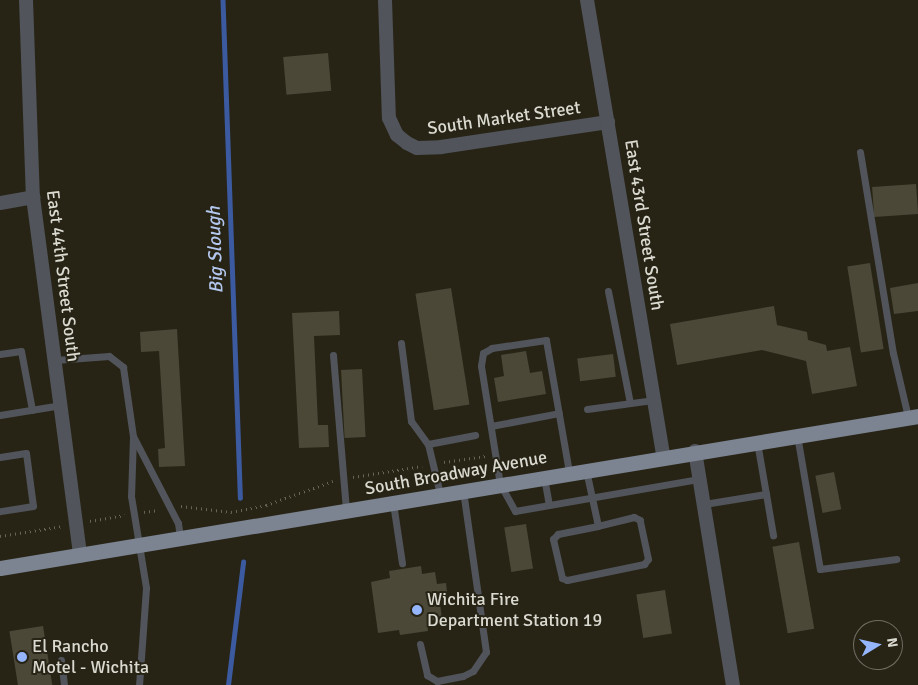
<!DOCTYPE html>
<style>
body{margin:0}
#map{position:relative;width:918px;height:685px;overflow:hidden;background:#272416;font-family:Signika,sans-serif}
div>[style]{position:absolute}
.stream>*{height:4.5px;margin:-2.25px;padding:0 2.25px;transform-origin:2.25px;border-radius:2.25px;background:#3c5aa0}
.building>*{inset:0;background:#4b4838;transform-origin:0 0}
.path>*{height:2.5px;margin-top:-1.25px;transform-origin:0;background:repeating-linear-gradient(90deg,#666458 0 1px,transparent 0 5px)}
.lane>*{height:7px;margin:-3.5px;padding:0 3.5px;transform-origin:3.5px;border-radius:3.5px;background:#51545a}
.street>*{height:14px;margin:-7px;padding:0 7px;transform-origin:7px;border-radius:7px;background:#51545a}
.primary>*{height:15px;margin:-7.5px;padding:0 7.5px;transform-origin:7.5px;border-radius:7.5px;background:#7c8391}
.dots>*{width:14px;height:14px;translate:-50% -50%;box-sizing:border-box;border:2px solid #272416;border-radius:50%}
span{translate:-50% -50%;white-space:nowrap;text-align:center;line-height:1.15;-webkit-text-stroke:4px #272416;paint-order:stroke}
.street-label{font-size:18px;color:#dbdad1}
.poi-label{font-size:18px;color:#dbdad1}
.left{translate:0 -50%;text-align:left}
.water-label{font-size:19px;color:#b3c6ed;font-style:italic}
.north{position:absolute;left:853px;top:620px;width:50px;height:50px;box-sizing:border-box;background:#272416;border:1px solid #6f6d61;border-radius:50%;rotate:81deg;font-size:14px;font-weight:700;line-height:20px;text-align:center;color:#dbdad1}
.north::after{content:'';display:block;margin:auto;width:18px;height:22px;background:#95b6fd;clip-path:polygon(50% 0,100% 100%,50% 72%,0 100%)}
</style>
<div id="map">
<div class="stream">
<div style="left:223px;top:0;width:498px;rotate:88deg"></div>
<div style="left:228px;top:685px;width:124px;rotate:-83deg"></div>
</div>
<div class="building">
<div style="left:328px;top:53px;width:38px;height:45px;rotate:85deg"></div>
<div style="left:916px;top:184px;width:30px;height:44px;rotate:86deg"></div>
<div style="left:870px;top:263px;width:87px;height:23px;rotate:81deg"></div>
<div style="clip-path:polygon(918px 283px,918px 311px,894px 314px,890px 288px)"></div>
<div style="left:451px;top:288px;width:118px;height:36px;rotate:81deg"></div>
<div style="clip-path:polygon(774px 306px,777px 325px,807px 332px,808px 340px,826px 345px,827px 351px,850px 347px,857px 386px,812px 394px,806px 361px,762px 350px,677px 365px,670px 324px)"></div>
<div style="clip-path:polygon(339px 311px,340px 335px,314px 336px,318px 425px,328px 425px,329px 447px,299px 448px,292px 313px)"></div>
<div style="clip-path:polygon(177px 329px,185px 466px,159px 467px,158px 449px,165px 448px,159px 351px,141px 352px,140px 332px)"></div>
<div style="clip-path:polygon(526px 351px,530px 373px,542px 371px,546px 394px,498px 402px,494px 378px,504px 376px,501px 355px)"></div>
<div style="left:613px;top:354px;width:23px;height:36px;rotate:83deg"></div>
<div style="left:362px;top:369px;width:68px;height:21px;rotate:87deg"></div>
<div style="left:834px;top:472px;width:38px;height:19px;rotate:79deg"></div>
<div style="left:526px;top:524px;width:45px;height:22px;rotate:81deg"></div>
<div style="left:799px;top:542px;width:88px;height:27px;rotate:80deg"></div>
<div style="clip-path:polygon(421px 566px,422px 574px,435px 572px,437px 584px,446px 583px,448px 601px,440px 603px,442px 619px,427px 621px,428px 631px,400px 635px,399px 630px,378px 633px,371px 582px,390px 578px,389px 571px)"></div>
<div style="left:665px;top:590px;width:44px;height:29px;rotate:81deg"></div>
<div style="left:43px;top:626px;width:60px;height:34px;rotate:81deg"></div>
</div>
<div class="path">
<div style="left:444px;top:462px;width:42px;rotate:-8.1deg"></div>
<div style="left:353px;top:477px;width:70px;rotate:-9.1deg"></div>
<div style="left:181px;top:506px;width:50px;rotate:6.8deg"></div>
<div style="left:231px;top:512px;width:36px;rotate:-11deg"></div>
<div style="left:266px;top:505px;width:71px;rotate:-19.7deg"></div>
<div style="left:144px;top:512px;width:15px;rotate:-8deg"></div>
<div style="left:90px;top:521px;width:35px;rotate:-10deg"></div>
<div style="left:0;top:536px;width:64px;rotate:-9deg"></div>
</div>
<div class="lane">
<div style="left:860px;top:152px;width:204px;rotate:80.7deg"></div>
<div style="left:893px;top:353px;width:66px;rotate:76.8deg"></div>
<div style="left:608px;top:291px;width:114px;rotate:78.9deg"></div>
<div style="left:401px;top:343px;width:79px;rotate:82.7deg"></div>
<div style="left:411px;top:421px;width:29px;rotate:54deg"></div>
<div style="left:428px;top:444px;width:51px;rotate:76.5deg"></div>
<div style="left:0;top:354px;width:21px;rotate:-8deg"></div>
<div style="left:21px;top:351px;width:60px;rotate:79.4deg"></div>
<div style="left:333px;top:355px;width:156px;rotate:85.2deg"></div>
<div style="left:55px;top:360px;width:54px;rotate:-4.2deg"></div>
<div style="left:109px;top:356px;width:18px;rotate:38deg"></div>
<div style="left:123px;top:367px;width:70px;rotate:81.8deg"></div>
<div style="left:133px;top:436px;width:98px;rotate:62.7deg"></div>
<div style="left:178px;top:523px;width:15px;rotate:82deg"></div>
<div style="left:587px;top:409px;width:68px;rotate:-7.7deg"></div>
<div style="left:0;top:415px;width:62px;rotate:-9.3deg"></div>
<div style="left:491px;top:426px;width:69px;rotate:-10.8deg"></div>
<div style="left:797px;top:435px;width:136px;rotate:80.3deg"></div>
<div style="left:820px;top:569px;width:77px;rotate:-7.5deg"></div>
<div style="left:133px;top:437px;width:59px;rotate:91.9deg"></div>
<div style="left:131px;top:496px;width:93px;rotate:80.7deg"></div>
<div style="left:146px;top:588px;width:97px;rotate:94.1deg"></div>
<div style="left:757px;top:442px;width:53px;rotate:80.2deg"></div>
<div style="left:428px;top:444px;width:48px;rotate:-10.8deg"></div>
<div style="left:0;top:457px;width:26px;rotate:-9deg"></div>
<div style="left:26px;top:453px;width:53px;rotate:82.5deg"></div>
<div style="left:33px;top:506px;width:33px;rotate:171deg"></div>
<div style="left:586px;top:470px;width:57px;rotate:77.9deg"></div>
<div style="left:598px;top:526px;width:41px;rotate:168.7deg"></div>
<div style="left:558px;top:534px;width:7px;rotate:135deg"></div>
<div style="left:553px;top:539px;width:40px;rotate:77deg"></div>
<div style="left:562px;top:578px;width:5px;rotate:22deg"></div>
<div style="left:567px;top:580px;width:79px;rotate:-11.7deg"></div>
<div style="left:644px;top:564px;width:6px;rotate:-51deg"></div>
<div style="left:648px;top:559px;width:40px;rotate:-102deg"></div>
<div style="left:640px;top:520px;width:7px;rotate:-153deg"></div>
<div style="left:634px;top:517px;width:37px;rotate:166deg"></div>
<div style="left:569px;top:472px;width:134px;rotate:-99.9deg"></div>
<div style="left:546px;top:340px;width:55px;rotate:171.6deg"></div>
<div style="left:492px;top:348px;width:10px;rotate:151deg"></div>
<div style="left:483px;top:353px;width:13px;rotate:99deg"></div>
<div style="left:481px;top:366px;width:120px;rotate:80.9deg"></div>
<div style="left:500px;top:484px;width:31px;rotate:61deg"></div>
<div style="left:515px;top:511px;width:187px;rotate:-9.9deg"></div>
<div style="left:544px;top:477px;width:28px;rotate:80deg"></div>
<div style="left:393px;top:503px;width:61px;rotate:81.5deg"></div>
<div style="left:704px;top:504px;width:63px;rotate:-9.2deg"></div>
<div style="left:766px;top:494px;width:42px;rotate:80.3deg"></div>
<div style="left:420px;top:644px;width:32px;rotate:77deg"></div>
<div style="left:427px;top:675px;width:12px;rotate:31deg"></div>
<div style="left:437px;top:681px;width:26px;rotate:-11deg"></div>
<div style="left:463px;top:676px;width:11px;rotate:-27deg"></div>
<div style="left:473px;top:671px;width:23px;rotate:-56deg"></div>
<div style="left:486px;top:652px;width:163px;rotate:-98.1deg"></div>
<div style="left:61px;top:660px;width:25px;rotate:83deg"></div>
</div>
<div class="street">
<div style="left:26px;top:0;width:197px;rotate:88deg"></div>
<div style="left:33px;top:197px;width:362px;rotate:82.5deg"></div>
<div style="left:385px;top:0;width:118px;rotate:88.1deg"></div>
<div style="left:389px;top:118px;width:19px;rotate:65deg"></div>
<div style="left:397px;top:135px;width:13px;rotate:39deg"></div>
<div style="left:407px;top:143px;width:11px;rotate:27deg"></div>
<div style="left:417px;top:148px;width:24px;rotate:-2deg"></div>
<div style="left:441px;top:147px;width:169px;rotate:-8.5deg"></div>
<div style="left:587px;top:0;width:462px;rotate:80.5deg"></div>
<div style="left:0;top:203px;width:34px;rotate:-10deg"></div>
<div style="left:695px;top:451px;width:237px;rotate:80.8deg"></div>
</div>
<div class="primary">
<div style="left:0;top:568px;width:930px;rotate:-9.4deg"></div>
</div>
<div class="dots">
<div style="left:417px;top:610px;background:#95b6fd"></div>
<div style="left:22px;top:657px;background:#95b6fd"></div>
</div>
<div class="street-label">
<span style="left:504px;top:118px;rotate:-8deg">South Market Street</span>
<span style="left:644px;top:225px;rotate:81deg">East 43rd Street South</span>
<span style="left:63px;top:276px;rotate:83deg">East 44th Street South</span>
<span style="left:456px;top:473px;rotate:-10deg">South Broadway Avenue</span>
</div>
<div class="poi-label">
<span class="left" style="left:427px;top:610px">Wichita Fire<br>Department Station 19</span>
<span class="left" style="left:32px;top:657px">El Rancho<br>Motel - Wichita</span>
</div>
<div class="water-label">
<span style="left:216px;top:250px;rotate:-92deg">Big Slough</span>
</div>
<div class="north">N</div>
</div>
